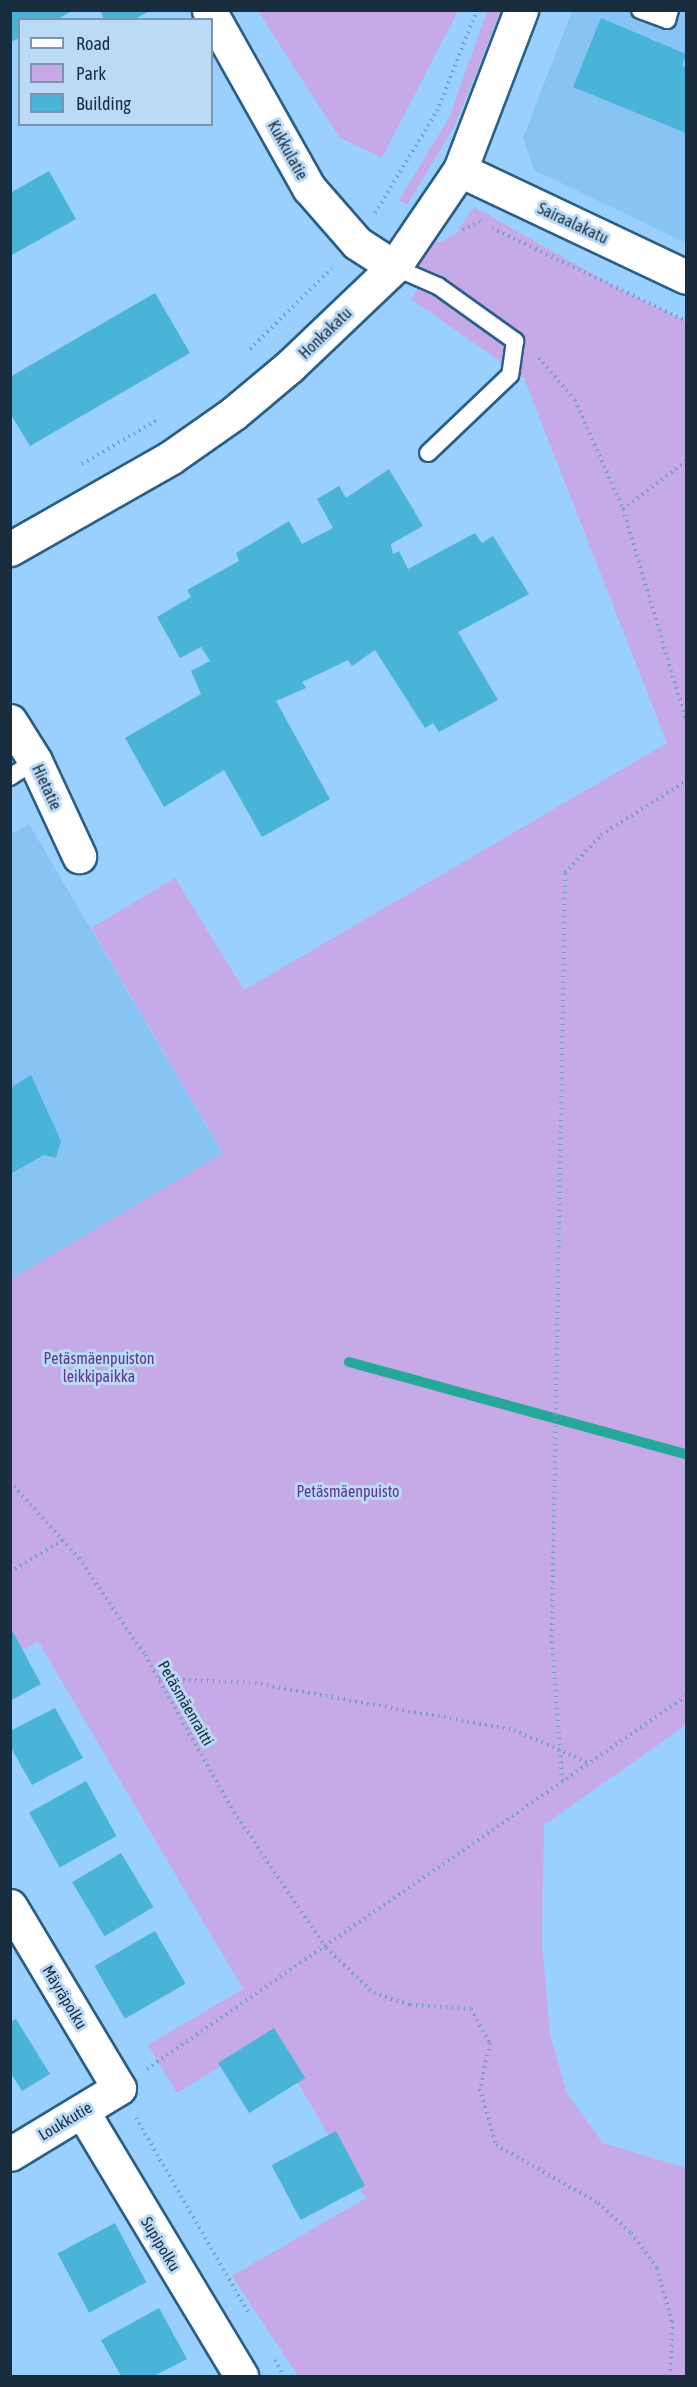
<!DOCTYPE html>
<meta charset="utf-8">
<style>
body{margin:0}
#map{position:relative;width:697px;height:2387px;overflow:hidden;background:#9ad0fd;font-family:"Asap Condensed",sans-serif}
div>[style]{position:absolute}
.built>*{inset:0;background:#87c3f3}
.green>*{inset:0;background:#c5aae7}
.stream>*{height:10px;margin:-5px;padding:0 5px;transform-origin:5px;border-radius:5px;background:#25a89a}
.building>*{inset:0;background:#4ab4d8;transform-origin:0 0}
.path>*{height:4px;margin-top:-2px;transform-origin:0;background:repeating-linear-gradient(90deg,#739fc3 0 1.5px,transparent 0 6px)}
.roads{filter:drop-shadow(2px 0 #2b5f86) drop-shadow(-2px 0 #2b5f86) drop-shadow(0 2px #2b5f86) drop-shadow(0 -2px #2b5f86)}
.lane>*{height:16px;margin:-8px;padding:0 8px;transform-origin:8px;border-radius:8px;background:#fff}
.street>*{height:33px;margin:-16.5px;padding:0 16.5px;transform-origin:16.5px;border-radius:16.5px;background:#fff}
.secondary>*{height:33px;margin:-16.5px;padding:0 16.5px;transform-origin:16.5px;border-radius:16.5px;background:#fff}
span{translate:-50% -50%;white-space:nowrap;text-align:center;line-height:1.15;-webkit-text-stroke:6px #bbdaf6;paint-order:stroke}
.street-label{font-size:16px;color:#182e3f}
.park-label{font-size:16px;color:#62368c}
.frame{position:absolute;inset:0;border:12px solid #182e3f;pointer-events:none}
.legend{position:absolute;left:18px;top:18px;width:195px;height:108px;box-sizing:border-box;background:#bbdaf6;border:2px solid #7a95ad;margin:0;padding:8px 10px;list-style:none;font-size:18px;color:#182e3f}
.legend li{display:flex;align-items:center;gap:12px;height:30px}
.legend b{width:30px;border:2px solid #7a95ad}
</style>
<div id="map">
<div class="built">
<div style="clip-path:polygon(572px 11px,686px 11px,686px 243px,534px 170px,523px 138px)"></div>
<div style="clip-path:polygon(29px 824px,223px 1154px,11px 1280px,10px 835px)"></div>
</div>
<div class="green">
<div style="clip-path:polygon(258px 11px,458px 11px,382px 158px,339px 137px)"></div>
<div style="clip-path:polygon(487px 11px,501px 11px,454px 127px,407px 205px,399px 200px,449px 118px)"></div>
<div style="clip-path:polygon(474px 207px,623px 291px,686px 321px,686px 1725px,544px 1825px,542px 1944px,550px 2033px,567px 2094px,603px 2143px,686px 2168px,686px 2376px,298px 2376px,232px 2276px,366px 2198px,270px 2036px,177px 2093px,148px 2045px,243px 1989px,38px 1641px,11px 1657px,10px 1280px,223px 1153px,91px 928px,175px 878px,244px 990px,667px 743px,524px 378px,411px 299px,427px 275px,415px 263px,419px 229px,439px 243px,456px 233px)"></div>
</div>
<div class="stream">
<div style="left:349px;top:1362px;width:349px;rotate:15.3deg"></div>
</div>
<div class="building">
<div style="clip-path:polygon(10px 10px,74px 10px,56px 20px,20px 20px,20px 38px,10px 42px)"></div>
<div style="clip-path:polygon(100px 10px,151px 10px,134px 20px,104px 20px)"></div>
<div style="clip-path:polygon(601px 18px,686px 54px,682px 66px,686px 68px,686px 133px,573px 87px)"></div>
<div style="clip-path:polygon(49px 171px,76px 219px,10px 256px,10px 193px)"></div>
<div style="clip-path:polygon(155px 293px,190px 353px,30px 446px,10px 413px,10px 377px)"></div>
<div style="clip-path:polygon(389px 469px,423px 526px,391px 544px,393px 554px,399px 551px,408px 569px,475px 533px,482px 543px,493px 536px,529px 594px,458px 632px,498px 700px,439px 732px,433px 723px,425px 728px,375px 650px,352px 666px,348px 660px,302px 682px,306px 688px,276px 701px,330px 799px,262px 837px,224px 770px,164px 807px,125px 738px,201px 694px,191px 671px,210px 661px,201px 647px,180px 658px,157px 617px,191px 597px,187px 590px,239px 561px,236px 553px,289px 521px,302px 544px,333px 528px,317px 499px,339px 486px,346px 498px)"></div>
<div style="clip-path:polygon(31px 1075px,61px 1141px,56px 1158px,44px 1155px,10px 1174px,10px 1088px)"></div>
<div style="clip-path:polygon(13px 1632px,41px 1684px,10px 1701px,10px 1633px)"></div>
<div style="clip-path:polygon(55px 1708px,83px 1758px,32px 1785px,10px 1746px,10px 1731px)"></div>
<div style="left:86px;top:1781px;width:63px;height:65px;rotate:61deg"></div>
<div style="left:121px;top:1853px;width:63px;height:57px;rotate:59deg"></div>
<div style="left:155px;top:1931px;width:61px;height:70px;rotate:60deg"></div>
<div style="clip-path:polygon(16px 2019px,50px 2074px,22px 2091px,10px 2072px,10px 2022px)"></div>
<div style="left:274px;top:2028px;width:59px;height:66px;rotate:58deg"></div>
<div style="left:336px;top:2131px;width:62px;height:73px;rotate:62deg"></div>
<div style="left:115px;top:2223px;width:67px;height:65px;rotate:62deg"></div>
<div style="clip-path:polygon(159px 2308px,187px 2359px,154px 2376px,121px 2376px,101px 2340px)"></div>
</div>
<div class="path">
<div style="left:375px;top:213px;width:119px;rotate:-58.7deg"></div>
<div style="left:437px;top:111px;width:109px;rotate:-68.4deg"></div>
<div style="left:492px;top:228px;width:215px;rotate:25.6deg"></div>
<div style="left:463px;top:230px;width:18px;rotate:-29deg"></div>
<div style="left:479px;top:221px;width:4px;rotate:27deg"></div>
<div style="left:250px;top:349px;width:115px;rotate:-44.6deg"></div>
<div style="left:539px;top:358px;width:55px;rotate:49.4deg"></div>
<div style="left:575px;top:400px;width:119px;rotate:66.2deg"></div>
<div style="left:623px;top:509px;width:221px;rotate:73.4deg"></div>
<div style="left:82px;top:464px;width:89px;rotate:-30.3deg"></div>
<div style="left:623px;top:509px;width:79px;rotate:-37.3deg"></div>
<div style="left:10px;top:1482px;width:103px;rotate:47.8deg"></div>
<div style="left:79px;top:1558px;width:117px;rotate:55.8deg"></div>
<div style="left:145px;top:1655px;width:180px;rotate:60.5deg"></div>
<div style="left:234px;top:1812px;width:164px;rotate:55.9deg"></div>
<div style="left:326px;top:1948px;width:66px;rotate:43.2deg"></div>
<div style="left:374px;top:1993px;width:38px;rotate:18deg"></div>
<div style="left:410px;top:2005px;width:61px;rotate:3.8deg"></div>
<div style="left:471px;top:2009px;width:39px;rotate:61deg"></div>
<div style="left:490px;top:2043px;width:47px;rotate:102.3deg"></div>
<div style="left:480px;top:2089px;width:58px;rotate:74.1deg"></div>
<div style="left:496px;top:2145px;width:117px;rotate:29.6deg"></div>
<div style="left:598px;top:2203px;width:45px;rotate:42.3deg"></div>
<div style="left:631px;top:2233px;width:44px;rotate:53.4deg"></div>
<div style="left:657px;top:2268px;width:55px;rotate:74.2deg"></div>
<div style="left:672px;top:2321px;width:55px;rotate:92.1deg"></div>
<div style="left:10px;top:1572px;width:62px;rotate:-31.1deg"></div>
<div style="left:159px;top:1679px;width:96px;rotate:2.4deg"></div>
<div style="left:255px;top:1683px;width:263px;rotate:10.3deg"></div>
<div style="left:514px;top:1730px;width:80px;rotate:23.7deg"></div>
<div style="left:562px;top:1781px;width:138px;rotate:-94.1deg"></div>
<div style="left:552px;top:1643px;width:770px;rotate:-89.03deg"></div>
<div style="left:565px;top:873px;width:52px;rotate:-46.5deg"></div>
<div style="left:601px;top:835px;width:101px;rotate:-32.4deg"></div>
<div style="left:147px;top:2069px;width:655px;rotate:-34.68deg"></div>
<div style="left:136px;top:2118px;width:226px;rotate:60deg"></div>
<div style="left:275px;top:2360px;width:18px;rotate:61deg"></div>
</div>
<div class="roads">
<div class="lane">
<div style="left:640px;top:10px;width:29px;rotate:20deg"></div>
<div style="left:667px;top:20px;width:10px;rotate:-73deg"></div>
<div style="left:394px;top:267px;width:48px;rotate:23.4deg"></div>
<div style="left:438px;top:286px;width:95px;rotate:35.5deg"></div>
<div style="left:515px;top:341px;width:34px;rotate:98deg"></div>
<div style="left:510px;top:375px;width:113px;rotate:136.4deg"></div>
<div style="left:10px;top:777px;width:30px;rotate:-33deg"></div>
</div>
<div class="street">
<div style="left:209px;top:10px;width:204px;rotate:60.7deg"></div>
<div style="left:309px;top:188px;width:73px;rotate:48.9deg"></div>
<div style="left:357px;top:243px;width:44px;rotate:33deg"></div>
<div style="left:460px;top:170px;width:171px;rotate:-69.1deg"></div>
<div style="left:10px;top:721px;width:47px;rotate:58deg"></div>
<div style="left:35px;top:761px;width:105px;rotate:65.1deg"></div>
<div style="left:10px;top:1906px;width:212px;rotate:59.1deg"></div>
<div style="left:119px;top:2088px;width:127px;rotate:148.8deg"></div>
<div style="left:82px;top:2111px;width:309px;rotate:59deg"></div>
</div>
<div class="secondary">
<div style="left:10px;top:549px;width:184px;rotate:-29.6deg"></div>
<div style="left:170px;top:458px;width:78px;rotate:-35.1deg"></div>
<div style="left:234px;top:413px;width:73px;rotate:-40deg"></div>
<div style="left:290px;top:366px;width:144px;rotate:-43.6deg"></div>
<div style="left:394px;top:267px;width:117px;rotate:-55.8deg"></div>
<div style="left:460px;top:170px;width:250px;rotate:25.3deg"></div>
</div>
</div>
<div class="street-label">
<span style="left:288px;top:150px;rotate:61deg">Kukkulatie</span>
<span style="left:573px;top:223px;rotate:25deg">Sairaalakatu</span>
<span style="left:325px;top:333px;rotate:-44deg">Honkakatu</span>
<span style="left:47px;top:787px;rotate:65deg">Hietatie</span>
<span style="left:186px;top:1703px;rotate:60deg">Petäsmäenraitti</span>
<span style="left:65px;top:1997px;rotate:59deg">Mäyräpolku</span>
<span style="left:65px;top:2121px;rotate:-31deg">Loukkutie</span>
<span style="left:161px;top:2244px;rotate:59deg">Supipolku</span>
</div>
<div class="park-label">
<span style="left:99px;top:1367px">Petäsmäenpuiston<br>leikkipaikka</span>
<span style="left:348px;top:1491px">Petäsmäenpuisto</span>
</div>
<div class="frame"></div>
<ul class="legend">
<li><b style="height:8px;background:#fff"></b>Road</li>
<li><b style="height:16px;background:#c5aae7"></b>Park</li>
<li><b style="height:16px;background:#4ab4d8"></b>Building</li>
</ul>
</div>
